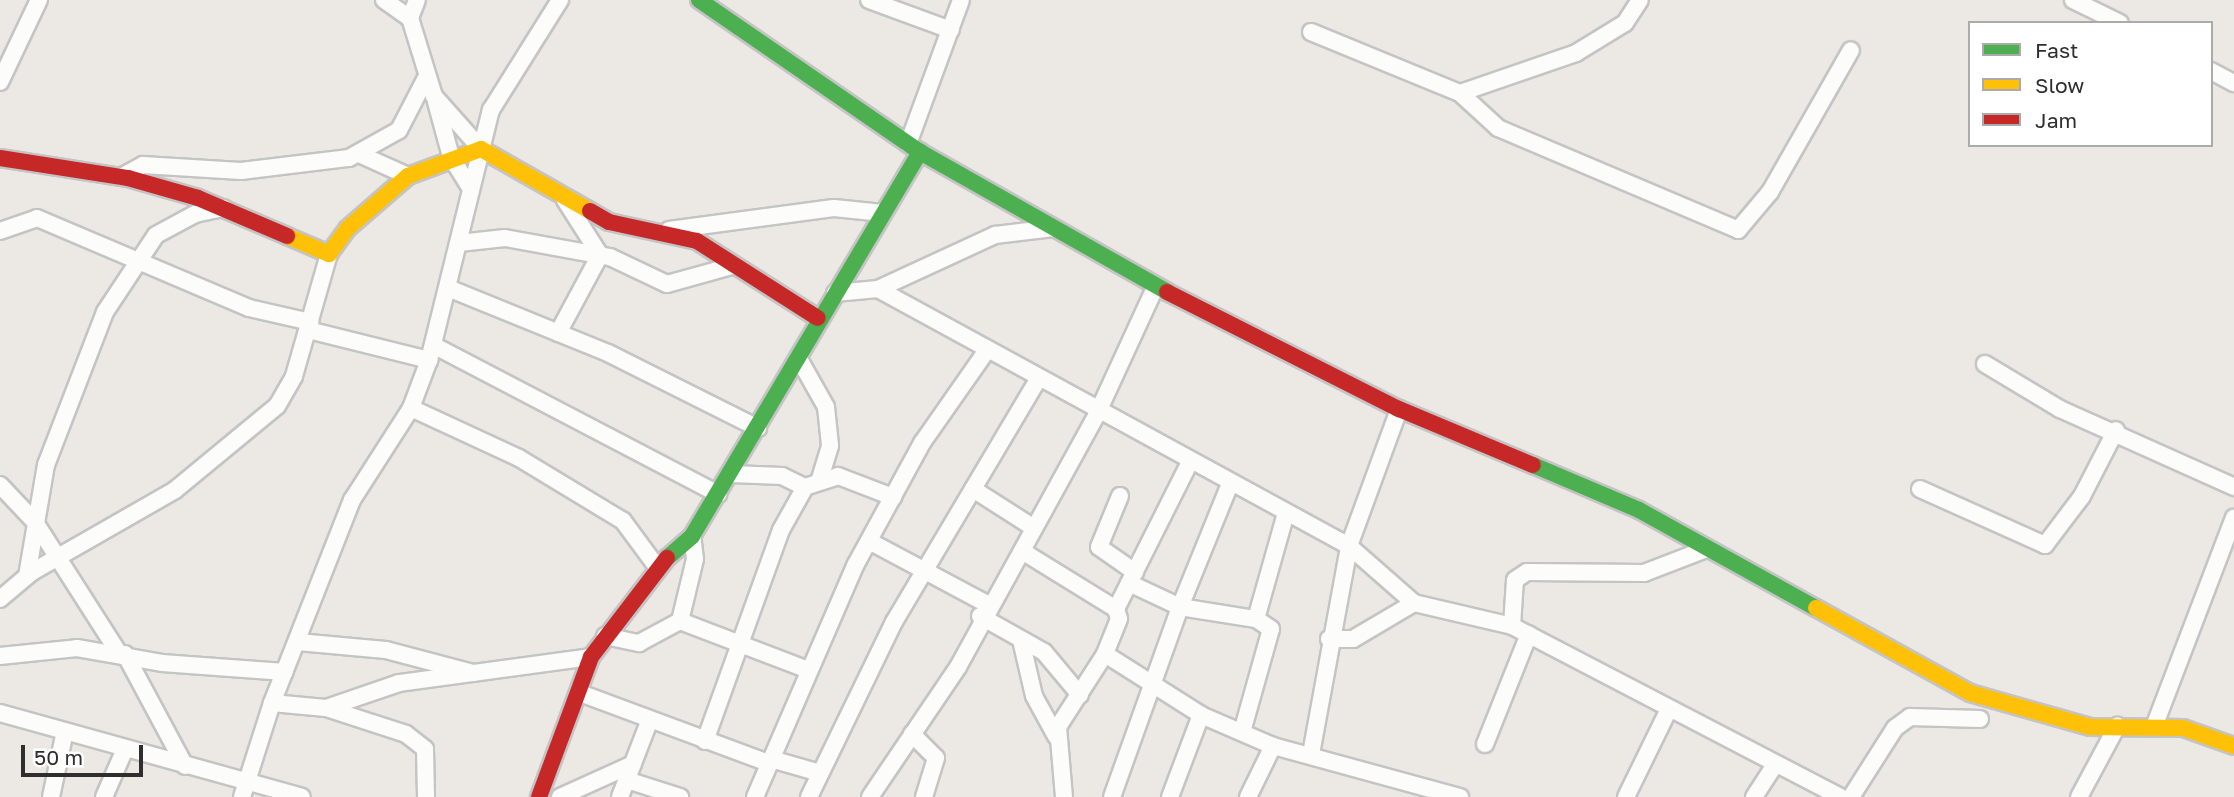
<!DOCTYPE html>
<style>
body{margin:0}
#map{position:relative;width:2234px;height:797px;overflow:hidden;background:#ece8e4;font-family:"Golos Text",sans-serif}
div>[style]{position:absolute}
.roads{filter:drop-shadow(2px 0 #c5c4c5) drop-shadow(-2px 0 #c5c4c5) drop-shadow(0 2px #c5c4c5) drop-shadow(0 -2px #c5c4c5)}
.street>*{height:16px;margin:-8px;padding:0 8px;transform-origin:8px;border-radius:8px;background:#fcfcfb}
.fast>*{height:16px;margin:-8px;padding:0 8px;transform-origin:8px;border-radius:8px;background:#4caf50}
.slow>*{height:16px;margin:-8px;padding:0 8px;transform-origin:8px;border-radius:8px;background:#ffc107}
.jam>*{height:16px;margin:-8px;padding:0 8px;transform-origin:8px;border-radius:8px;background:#c62828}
span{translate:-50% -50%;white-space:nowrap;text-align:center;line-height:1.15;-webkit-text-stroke:5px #fff;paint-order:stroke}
.legend{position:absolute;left:1968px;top:21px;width:245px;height:126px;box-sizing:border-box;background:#fff;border:2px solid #ababab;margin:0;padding:9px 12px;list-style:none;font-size:21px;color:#2e2e2e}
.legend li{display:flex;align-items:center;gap:14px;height:35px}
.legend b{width:35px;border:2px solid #ababab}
.scale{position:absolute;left:21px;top:745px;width:122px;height:32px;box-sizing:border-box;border:4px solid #2e2e2e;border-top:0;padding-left:9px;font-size:21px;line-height:24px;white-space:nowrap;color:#2e2e2e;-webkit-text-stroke:5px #fff;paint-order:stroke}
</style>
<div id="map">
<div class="roads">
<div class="street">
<div style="left:384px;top:0;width:32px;rotate:35deg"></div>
<div style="left:410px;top:18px;width:82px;rotate:72.9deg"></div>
<div style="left:434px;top:96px;width:71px;rotate:48.4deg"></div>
<div style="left:869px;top:0;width:87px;rotate:20.1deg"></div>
<div style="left:2073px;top:0;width:52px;rotate:26.1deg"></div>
<div style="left:410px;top:18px;width:19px;rotate:-69deg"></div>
<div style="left:1311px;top:32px;width:161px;rotate:22.3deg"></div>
<div style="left:1460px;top:93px;width:123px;rotate:-19deg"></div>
<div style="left:1576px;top:53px;width:57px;rotate:-31.5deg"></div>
<div style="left:1625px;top:23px;width:27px;rotate:-57deg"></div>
<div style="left:2211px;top:71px;width:26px;rotate:28deg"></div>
<div style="left:0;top:82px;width:91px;rotate:-64.6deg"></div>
<div style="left:1460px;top:93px;width:52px;rotate:42.6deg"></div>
<div style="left:1498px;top:128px;width:261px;rotate:23deg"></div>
<div style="left:1738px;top:230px;width:50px;rotate:-49.9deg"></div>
<div style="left:1770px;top:192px;width:163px;rotate:-60.3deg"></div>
<div style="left:436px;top:102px;width:57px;rotate:74.7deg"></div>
<div style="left:451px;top:157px;width:38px;rotate:58deg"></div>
<div style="left:908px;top:144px;width:153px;rotate:-69.8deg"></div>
<div style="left:359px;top:154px;width:54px;rotate:24.2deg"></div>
<div style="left:121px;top:177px;width:25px;rotate:-29deg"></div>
<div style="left:143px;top:165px;width:98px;rotate:3.5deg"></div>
<div style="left:241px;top:171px;width:109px;rotate:-6.9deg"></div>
<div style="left:349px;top:158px;width:57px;rotate:-29.2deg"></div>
<div style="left:399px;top:130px;width:61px;rotate:-62.6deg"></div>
<div style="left:669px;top:230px;width:166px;rotate:-7.6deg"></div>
<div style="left:834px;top:208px;width:49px;rotate:5.8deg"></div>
<div style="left:0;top:231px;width:39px;rotate:-19deg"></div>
<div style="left:37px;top:218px;width:230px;rotate:23deg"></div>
<div style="left:249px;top:308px;width:63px;rotate:12.9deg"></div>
<div style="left:459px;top:243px;width:46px;rotate:-6.2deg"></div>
<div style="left:505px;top:238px;width:107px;rotate:10.3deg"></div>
<div style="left:610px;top:257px;width:63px;rotate:25.3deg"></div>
<div style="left:667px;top:284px;width:67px;rotate:-15.5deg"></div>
<div style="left:448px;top:288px;width:173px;rotate:22.1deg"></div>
<div style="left:608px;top:353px;width:168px;rotate:26.6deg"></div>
<div style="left:878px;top:289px;width:129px;rotate:-24.8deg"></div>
<div style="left:995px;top:235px;width:59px;rotate:-6.8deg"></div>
<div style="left:835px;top:293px;width:43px;rotate:-5.3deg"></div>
<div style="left:878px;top:289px;width:537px;rotate:28.62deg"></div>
<div style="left:1349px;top:546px;width:86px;rotate:41.2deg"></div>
<div style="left:1414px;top:603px;width:101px;rotate:13.2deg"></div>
<div style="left:1512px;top:626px;width:370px;rotate:27.5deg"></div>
<div style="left:308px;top:330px;width:125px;rotate:13.9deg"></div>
<div style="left:558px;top:333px;width:89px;rotate:-61.7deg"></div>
<div style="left:600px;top:255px;width:65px;rotate:-122.5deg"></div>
<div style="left:433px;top:345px;width:322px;rotate:27.6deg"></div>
<div style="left:799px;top:359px;width:55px;rotate:60.6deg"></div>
<div style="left:826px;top:407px;width:39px;rotate:84deg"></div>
<div style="left:830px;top:446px;width:34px;rotate:107deg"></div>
<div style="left:1985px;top:364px;width:87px;rotate:31deg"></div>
<div style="left:2060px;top:409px;width:191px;rotate:24.1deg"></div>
<div style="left:411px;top:408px;width:119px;rotate:24.8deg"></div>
<div style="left:519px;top:458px;width:122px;rotate:31.2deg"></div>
<div style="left:623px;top:521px;width:57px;rotate:53.5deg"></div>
<div style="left:731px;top:474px;width:51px;rotate:2.2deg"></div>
<div style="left:782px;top:476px;width:25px;rotate:26deg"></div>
<div style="left:0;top:485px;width:51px;rotate:46.6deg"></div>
<div style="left:35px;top:522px;width:154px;rotate:57.4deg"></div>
<div style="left:973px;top:489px;width:72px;rotate:32.6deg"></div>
<div style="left:1920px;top:489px;width:137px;rotate:24.1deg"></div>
<div style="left:2045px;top:545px;width:61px;rotate:-52.9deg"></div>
<div style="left:2082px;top:496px;width:74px;rotate:-62.7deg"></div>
<div style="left:1120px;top:496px;width:55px;rotate:112.4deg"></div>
<div style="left:1099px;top:547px;width:44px;rotate:34.8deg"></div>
<div style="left:869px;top:541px;width:134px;rotate:28.1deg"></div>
<div style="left:1022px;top:551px;width:110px;rotate:31.7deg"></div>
<div style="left:1116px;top:609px;width:10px;rotate:73deg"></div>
<div style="left:1119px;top:619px;width:38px;rotate:112deg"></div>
<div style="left:1105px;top:654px;width:87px;rotate:122.8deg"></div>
<div style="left:1058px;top:727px;width:70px;rotate:85.1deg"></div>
<div style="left:27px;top:576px;width:113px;rotate:-80.3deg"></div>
<div style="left:46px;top:465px;width:164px;rotate:-68.9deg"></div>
<div style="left:105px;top:312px;width:92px;rotate:-56.5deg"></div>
<div style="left:156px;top:235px;width:44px;rotate:-28.3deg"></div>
<div style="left:195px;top:214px;width:29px;rotate:-12deg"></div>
<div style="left:1129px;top:583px;width:56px;rotate:25.2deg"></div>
<div style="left:1180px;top:607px;width:133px;rotate:-67.9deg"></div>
<div style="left:0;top:599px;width:42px;rotate:-40.2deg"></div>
<div style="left:32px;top:572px;width:165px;rotate:-29.8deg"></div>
<div style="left:175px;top:490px;width:132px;rotate:-39.5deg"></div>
<div style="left:277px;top:406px;width:34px;rotate:-60deg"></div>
<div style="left:294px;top:376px;width:127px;rotate:-74deg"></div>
<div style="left:1116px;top:609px;width:162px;rotate:-63.3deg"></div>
<div style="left:980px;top:616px;width:73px;rotate:29.4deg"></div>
<div style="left:1044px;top:652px;width:56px;rotate:50.1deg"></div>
<div style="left:680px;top:621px;width:137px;rotate:20.9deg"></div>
<div style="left:1512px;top:626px;width:46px;rotate:-86.3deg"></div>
<div style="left:1515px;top:580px;width:14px;rotate:-34deg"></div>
<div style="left:1527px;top:572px;width:117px;rotate:0.5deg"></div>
<div style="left:1644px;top:573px;width:64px;rotate:-21deg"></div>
<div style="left:605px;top:636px;width:35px;rotate:12deg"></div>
<div style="left:639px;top:643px;width:47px;rotate:-28.2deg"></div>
<div style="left:680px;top:621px;width:64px;rotate:-76.4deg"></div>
<div style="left:695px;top:559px;width:23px;rotate:-97deg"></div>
<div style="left:1329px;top:639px;width:24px"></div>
<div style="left:1353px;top:639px;width:71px;rotate:-30.5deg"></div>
<div style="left:1021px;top:640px;width:57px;rotate:76.9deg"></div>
<div style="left:1034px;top:696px;width:46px;rotate:61.2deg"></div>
<div style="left:298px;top:642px;width:88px;rotate:5.2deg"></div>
<div style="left:386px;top:650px;width:90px;rotate:14.8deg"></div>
<div style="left:125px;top:654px;width:127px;rotate:61.8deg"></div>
<div style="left:1105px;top:654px;width:114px;rotate:32.4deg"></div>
<div style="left:1201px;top:715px;width:78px;rotate:23.3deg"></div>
<div style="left:1273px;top:746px;width:194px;rotate:15.3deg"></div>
<div style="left:0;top:656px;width:77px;rotate:-5.9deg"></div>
<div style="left:77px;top:648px;width:86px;rotate:10deg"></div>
<div style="left:162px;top:663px;width:123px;rotate:4.2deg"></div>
<div style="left:580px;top:693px;width:201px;rotate:20.4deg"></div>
<div style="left:272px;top:703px;width:218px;rotate:-68.5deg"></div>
<div style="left:352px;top:500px;width:109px;rotate:-57.3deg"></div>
<div style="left:411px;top:408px;width:51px;rotate:-69.4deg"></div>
<div style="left:429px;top:360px;width:258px;rotate:-76.1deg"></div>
<div style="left:491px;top:110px;width:130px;rotate:-57.9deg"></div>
<div style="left:326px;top:708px;width:84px;rotate:18deg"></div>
<div style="left:406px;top:734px;width:24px;rotate:38deg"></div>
<div style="left:425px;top:749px;width:48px;rotate:88.8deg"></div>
<div style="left:0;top:713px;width:313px;rotate:15.5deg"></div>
<div style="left:2154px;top:727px;width:224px;rotate:-69.1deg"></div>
<div style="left:1242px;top:732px;width:107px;rotate:-74.3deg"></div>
<div style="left:1271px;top:629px;width:18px;rotate:-146deg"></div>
<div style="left:912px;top:734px;width:34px;rotate:45deg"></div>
<div style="left:936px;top:758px;width:41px;rotate:107.1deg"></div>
<div style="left:705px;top:741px;width:224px;rotate:-70.2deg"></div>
<div style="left:781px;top:530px;width:49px;rotate:-60.8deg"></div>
<div style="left:805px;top:487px;width:35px;rotate:-18deg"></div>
<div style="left:838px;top:476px;width:59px;rotate:20.9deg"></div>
<div style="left:1485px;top:744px;width:118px;rotate:-68.2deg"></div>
<div style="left:1311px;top:754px;width:211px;rotate:-79.6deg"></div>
<div style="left:1349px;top:546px;width:146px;rotate:-69.9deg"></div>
<div style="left:771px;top:759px;width:51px;rotate:15.9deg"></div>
<div style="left:627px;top:780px;width:56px;rotate:17.8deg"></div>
<div style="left:51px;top:797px;width:67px;rotate:-78deg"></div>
<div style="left:104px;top:797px;width:52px;rotate:-66.4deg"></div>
<div style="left:242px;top:797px;width:99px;rotate:-72.3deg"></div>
<div style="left:272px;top:703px;width:54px;rotate:5.3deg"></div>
<div style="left:326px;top:708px;width:77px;rotate:-18.9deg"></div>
<div style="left:399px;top:683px;width:194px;rotate:-7.7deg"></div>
<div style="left:560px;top:797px;width:80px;rotate:-24.3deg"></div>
<div style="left:620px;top:797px;width:80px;rotate:-68.9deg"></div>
<div style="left:755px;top:797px;width:254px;rotate:-66.6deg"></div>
<div style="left:856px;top:564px;width:138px;rotate:-61.4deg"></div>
<div style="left:922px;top:443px;width:113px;rotate:-55deg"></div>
<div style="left:809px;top:797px;width:195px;rotate:-64.1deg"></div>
<div style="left:894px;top:622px;width:282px;rotate:-59.3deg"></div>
<div style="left:870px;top:797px;width:157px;rotate:-55.9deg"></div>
<div style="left:958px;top:667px;width:289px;rotate:-61.2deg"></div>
<div style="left:1097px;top:414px;width:141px;rotate:-65.3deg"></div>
<div style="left:1112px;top:797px;width:202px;rotate:-70.3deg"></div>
<div style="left:1180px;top:607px;width:77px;rotate:9deg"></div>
<div style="left:1256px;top:619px;width:110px;rotate:-74.2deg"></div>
<div style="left:1170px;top:797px;width:88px;rotate:-69.3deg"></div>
<div style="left:1248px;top:797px;width:57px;rotate:-63.9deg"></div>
<div style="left:1626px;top:797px;width:98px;rotate:-64deg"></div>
<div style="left:1754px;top:797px;width:37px;rotate:-57deg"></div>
<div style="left:1851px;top:797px;width:82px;rotate:-57.5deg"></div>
<div style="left:1895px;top:728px;width:19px;rotate:-36deg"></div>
<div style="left:1910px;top:717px;width:70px;rotate:1.6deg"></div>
<div style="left:2079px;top:797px;width:81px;rotate:-61.8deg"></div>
</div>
<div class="fast">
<div style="left:699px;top:0;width:268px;rotate:34.5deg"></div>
<div style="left:920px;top:152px;width:284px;rotate:29.5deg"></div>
<div style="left:1533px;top:465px;width:115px;rotate:23deg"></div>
<div style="left:1639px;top:510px;width:202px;rotate:29deg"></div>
<div style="left:667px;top:558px;width:33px;rotate:-41deg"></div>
<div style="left:692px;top:536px;width:447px;rotate:-59.3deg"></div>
</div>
<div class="slow">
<div style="left:287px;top:236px;width:46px;rotate:23.2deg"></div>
<div style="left:329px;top:254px;width:31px;rotate:-54deg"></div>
<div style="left:347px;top:229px;width:81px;rotate:-41deg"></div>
<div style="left:408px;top:176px;width:78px;rotate:-20.3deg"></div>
<div style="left:481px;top:149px;width:125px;rotate:29.6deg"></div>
<div style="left:1816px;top:608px;width:176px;rotate:28.9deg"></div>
<div style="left:1970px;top:693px;width:125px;rotate:15.8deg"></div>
<div style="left:2090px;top:727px;width:93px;rotate:0.6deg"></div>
<div style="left:2183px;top:728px;width:54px;rotate:19.4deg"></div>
</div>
<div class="jam">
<div style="left:0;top:158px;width:130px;rotate:8.9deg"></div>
<div style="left:128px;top:178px;width:73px;rotate:15.9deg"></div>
<div style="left:198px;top:198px;width:97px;rotate:23.1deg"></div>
<div style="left:590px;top:211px;width:22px;rotate:30deg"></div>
<div style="left:609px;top:222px;width:90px;rotate:12.2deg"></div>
<div style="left:697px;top:241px;width:143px;rotate:32.5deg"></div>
<div style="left:1167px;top:292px;width:260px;rotate:26.8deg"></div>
<div style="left:1399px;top:409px;width:145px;rotate:22.7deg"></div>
<div style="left:539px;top:797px;width:149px;rotate:-69.6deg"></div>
<div style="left:591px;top:657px;width:125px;rotate:-52.5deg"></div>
</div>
</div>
<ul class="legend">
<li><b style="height:9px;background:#4caf50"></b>Fast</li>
<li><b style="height:9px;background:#ffc107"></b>Slow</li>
<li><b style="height:9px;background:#c62828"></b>Jam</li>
</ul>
<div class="scale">50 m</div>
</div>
